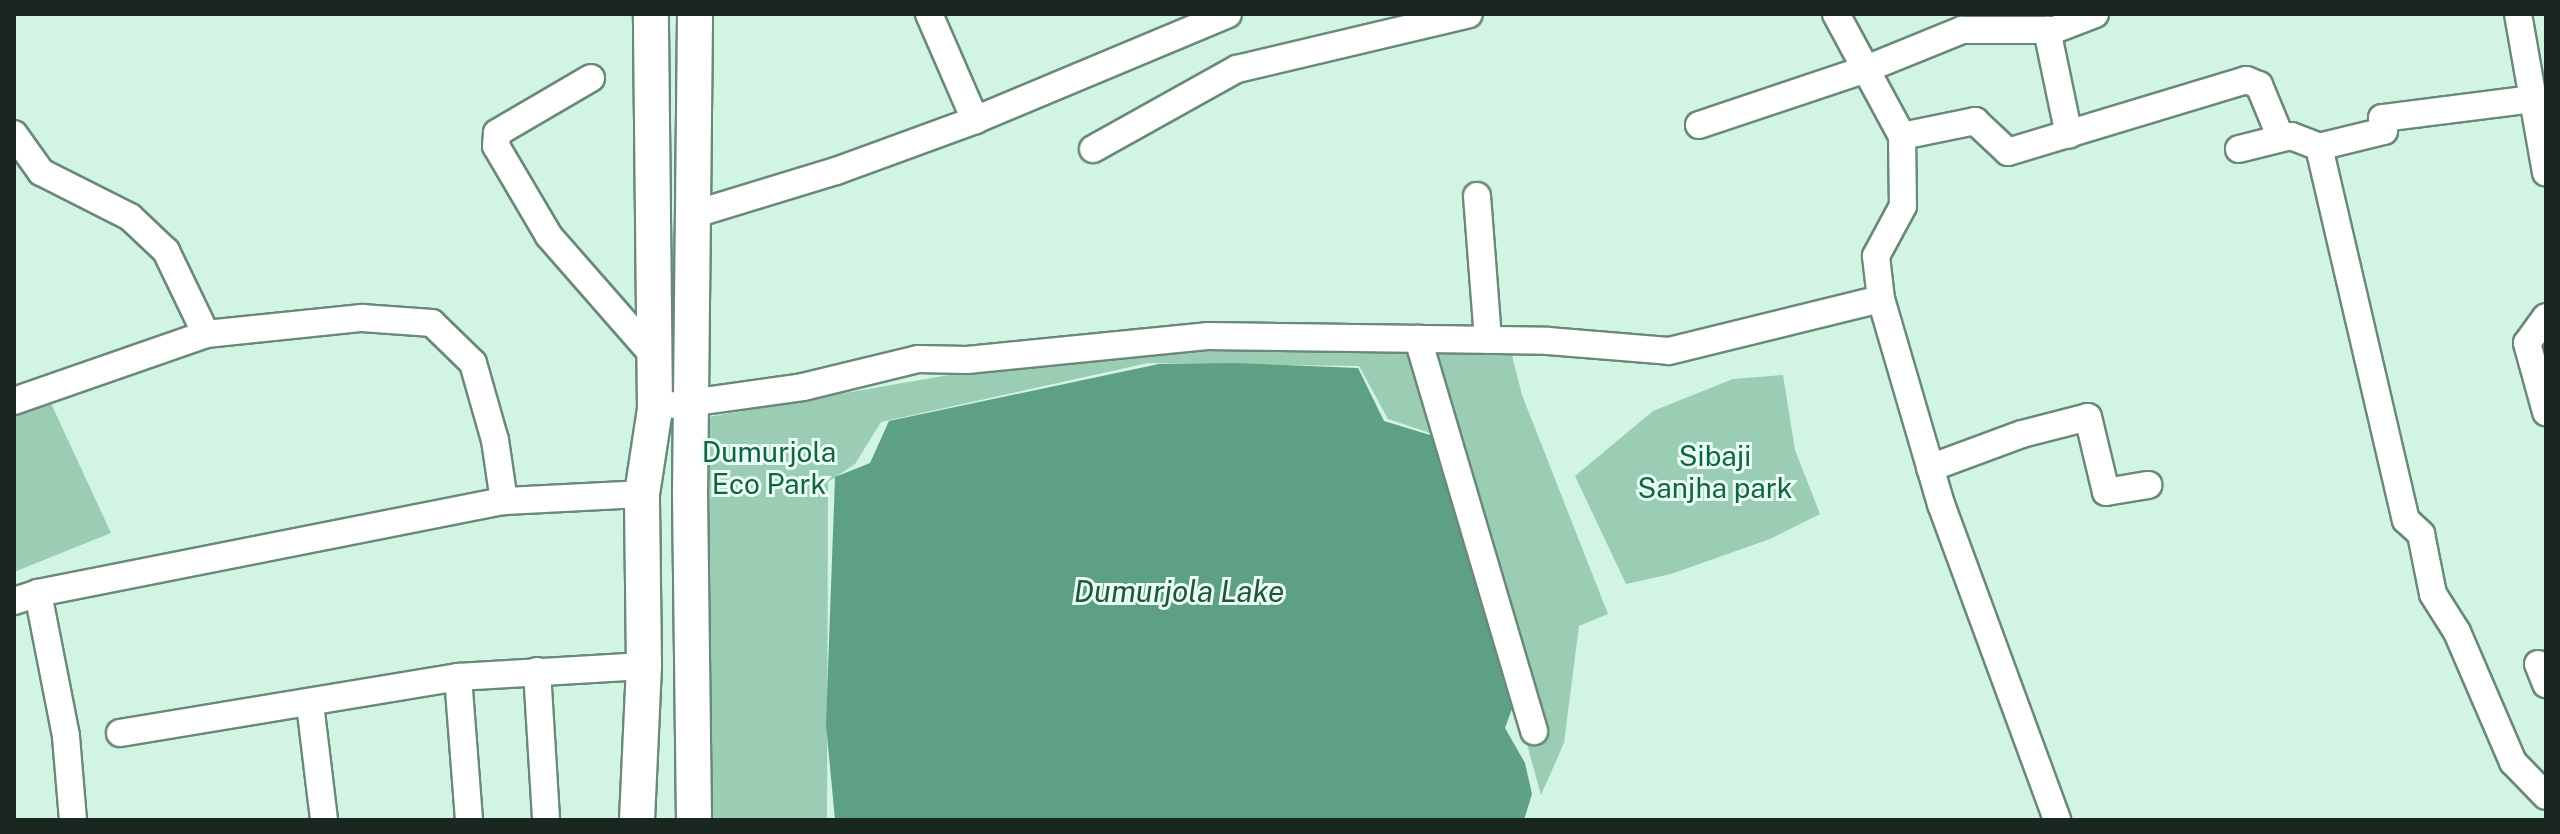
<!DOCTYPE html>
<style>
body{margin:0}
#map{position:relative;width:2560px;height:834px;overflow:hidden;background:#d2f4e3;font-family:"Public Sans",sans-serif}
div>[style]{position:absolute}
.green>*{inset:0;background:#9bcdb5}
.water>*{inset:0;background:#5ea083}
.roads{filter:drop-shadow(2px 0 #6a8979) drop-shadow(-2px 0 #6a8979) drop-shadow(0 2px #6a8979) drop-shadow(0 -2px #6a8979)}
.minor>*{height:26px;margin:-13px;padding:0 13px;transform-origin:13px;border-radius:13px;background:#fff}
.major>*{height:34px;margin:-17px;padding:0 17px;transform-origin:17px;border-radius:17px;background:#fff}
span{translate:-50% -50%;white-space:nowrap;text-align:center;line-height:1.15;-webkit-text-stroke:6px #eafef4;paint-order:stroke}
.park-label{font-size:28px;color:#116347}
.water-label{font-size:30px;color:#20543f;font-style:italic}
.frame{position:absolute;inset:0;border:16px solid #1a2620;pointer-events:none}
</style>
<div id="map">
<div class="green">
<div style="clip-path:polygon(1508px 339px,1522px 395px,1608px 614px,1579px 626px,1564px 743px,1541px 795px,1442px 437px,1388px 419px,1359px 366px,1148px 363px,881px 422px,855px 464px,828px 482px,827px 820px,708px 820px,708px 417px,1012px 364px,1198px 341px)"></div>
<div style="clip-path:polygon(1783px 375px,1795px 450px,1820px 514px,1770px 539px,1671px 574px,1626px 584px,1575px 476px,1653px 411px,1733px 379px)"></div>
<div style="clip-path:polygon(49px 399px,111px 533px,14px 572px,14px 411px)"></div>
</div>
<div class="water">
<div style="clip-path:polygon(1235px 363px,1358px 368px,1384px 421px,1440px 438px,1517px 695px,1505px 728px,1525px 763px,1532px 794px,1524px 820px,835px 820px,826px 724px,835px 477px,870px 463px,889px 421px,1159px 364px)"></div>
</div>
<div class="roads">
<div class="minor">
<div style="left:929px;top:14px;width:116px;rotate:66.5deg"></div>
<div style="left:1836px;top:14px;width:139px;rotate:61.6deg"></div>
<div style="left:1902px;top:136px;width:70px;rotate:89.2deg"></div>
<div style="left:1903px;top:206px;width:57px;rotate:118.4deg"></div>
<div style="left:1876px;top:256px;width:43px;rotate:83.4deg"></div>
<div style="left:1881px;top:299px;width:214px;rotate:73.7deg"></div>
<div style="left:1941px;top:504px;width:337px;rotate:69.8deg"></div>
<div style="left:2518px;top:14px;width:161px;rotate:80deg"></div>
<div style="left:2047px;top:30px;width:107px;rotate:78.2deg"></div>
<div style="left:591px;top:78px;width:109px;rotate:149.7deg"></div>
<div style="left:497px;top:133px;width:13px;rotate:94deg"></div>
<div style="left:496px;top:146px;width:104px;rotate:59.5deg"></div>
<div style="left:549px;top:236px;width:161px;rotate:48.8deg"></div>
<div style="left:2533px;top:99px;width:152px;rotate:172.8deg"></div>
<div style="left:2382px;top:118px;width:13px;rotate:81deg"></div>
<div style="left:2384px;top:131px;width:67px;rotate:166.2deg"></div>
<div style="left:2319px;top:147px;width:383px;rotate:76.9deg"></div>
<div style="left:2406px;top:520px;width:21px;rotate:43deg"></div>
<div style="left:2421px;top:534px;width:61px;rotate:78.7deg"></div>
<div style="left:2433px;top:594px;width:45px;rotate:57.7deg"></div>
<div style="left:2457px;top:632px;width:142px;rotate:66.7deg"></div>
<div style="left:2513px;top:762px;width:47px;rotate:45.9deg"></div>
<div style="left:1699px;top:125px;width:176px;rotate:-18.5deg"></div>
<div style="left:1866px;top:69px;width:104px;rotate:-22.1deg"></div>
<div style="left:1962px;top:30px;width:92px"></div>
<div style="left:2054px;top:30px;width:44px;rotate:-21.3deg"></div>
<div style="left:14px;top:134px;width:47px;rotate:54.6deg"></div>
<div style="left:41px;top:172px;width:100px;rotate:26.8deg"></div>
<div style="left:130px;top:217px;width:50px;rotate:43.4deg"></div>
<div style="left:166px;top:251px;width:92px;rotate:64.3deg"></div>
<div style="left:1902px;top:136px;width:75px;rotate:-11.6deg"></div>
<div style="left:1975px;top:121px;width:45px;rotate:43.2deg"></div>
<div style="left:2008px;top:152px;width:249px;rotate:-16.8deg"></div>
<div style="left:2246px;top:80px;width:14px;rotate:21deg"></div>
<div style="left:2259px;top:85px;width:57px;rotate:67.5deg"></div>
<div style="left:1093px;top:149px;width:165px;rotate:-29.1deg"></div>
<div style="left:1237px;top:69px;width:238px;rotate:-13.3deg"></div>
<div style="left:2239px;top:149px;width:54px;rotate:-14deg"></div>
<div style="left:2291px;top:136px;width:30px;rotate:21deg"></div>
<div style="left:1477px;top:196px;width:144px;rotate:85.6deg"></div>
<div style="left:695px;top:214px;width:147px;rotate:-17deg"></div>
<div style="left:836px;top:171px;width:148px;rotate:-20.1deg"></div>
<div style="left:975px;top:120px;width:274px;rotate:-22.7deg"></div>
<div style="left:2546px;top:317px;width:32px;rotate:126deg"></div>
<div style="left:2527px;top:343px;width:72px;rotate:74.6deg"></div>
<div style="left:1418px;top:339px;width:409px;rotate:73.5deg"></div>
<div style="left:14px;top:401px;width:203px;rotate:-19.2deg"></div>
<div style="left:206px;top:334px;width:157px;rotate:-5.9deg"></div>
<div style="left:362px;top:318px;width:70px;rotate:4.1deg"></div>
<div style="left:432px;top:323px;width:57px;rotate:44.3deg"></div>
<div style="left:473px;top:363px;width:80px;rotate:74.1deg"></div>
<div style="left:495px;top:440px;width:62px;rotate:81.6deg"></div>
<div style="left:675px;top:405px;width:129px;rotate:-8deg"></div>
<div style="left:803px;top:387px;width:118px;rotate:-13.7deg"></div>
<div style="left:918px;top:359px;width:49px;rotate:1.2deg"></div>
<div style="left:967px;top:360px;width:241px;rotate:-5.7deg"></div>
<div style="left:1207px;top:336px;width:341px;rotate:0.8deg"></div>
<div style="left:1548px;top:341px;width:121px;rotate:4.7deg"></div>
<div style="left:1669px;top:351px;width:218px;rotate:-13.8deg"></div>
<div style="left:1930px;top:468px;width:98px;rotate:-20.3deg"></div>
<div style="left:2022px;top:434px;width:68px;rotate:-14.4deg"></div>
<div style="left:2088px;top:417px;width:77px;rotate:76.5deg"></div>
<div style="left:2106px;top:492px;width:43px;rotate:-9.5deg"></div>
<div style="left:14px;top:601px;width:25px;rotate:-18deg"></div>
<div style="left:2538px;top:664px;width:22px;rotate:68deg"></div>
<div style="left:537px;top:671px;width:149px;rotate:86.5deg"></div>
<div style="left:458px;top:677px;width:143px;rotate:85.6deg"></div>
<div style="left:310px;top:704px;width:117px;rotate:83.1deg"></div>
<div style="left:120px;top:733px;width:343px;rotate:-9.4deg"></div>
<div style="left:458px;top:677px;width:186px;rotate:-3.4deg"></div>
<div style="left:73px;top:820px;width:84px;rotate:-94.8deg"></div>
<div style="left:66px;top:736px;width:146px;rotate:-101.1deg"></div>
<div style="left:38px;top:593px;width:475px;rotate:-11.2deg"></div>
<div style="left:504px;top:501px;width:138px;rotate:-2.9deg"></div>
</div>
<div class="major">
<div style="left:637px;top:820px;width:154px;rotate:-87.4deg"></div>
<div style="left:644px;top:666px;width:172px;rotate:-90.7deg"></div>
<div style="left:642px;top:494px;width:86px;rotate:-81.3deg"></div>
<div style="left:655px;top:409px;width:395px;rotate:-90.6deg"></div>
<div style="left:694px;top:820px;width:325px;rotate:-90.7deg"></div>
<div style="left:690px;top:495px;width:481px;rotate:-89.4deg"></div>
</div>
</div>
<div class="park-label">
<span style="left:769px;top:468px">Dumurjola<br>Eco Park</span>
<span style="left:1715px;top:472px">Sibaji<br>Sanjha park</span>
</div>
<div class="water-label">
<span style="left:1179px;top:591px">Dumurjola Lake</span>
</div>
<div class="frame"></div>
</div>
